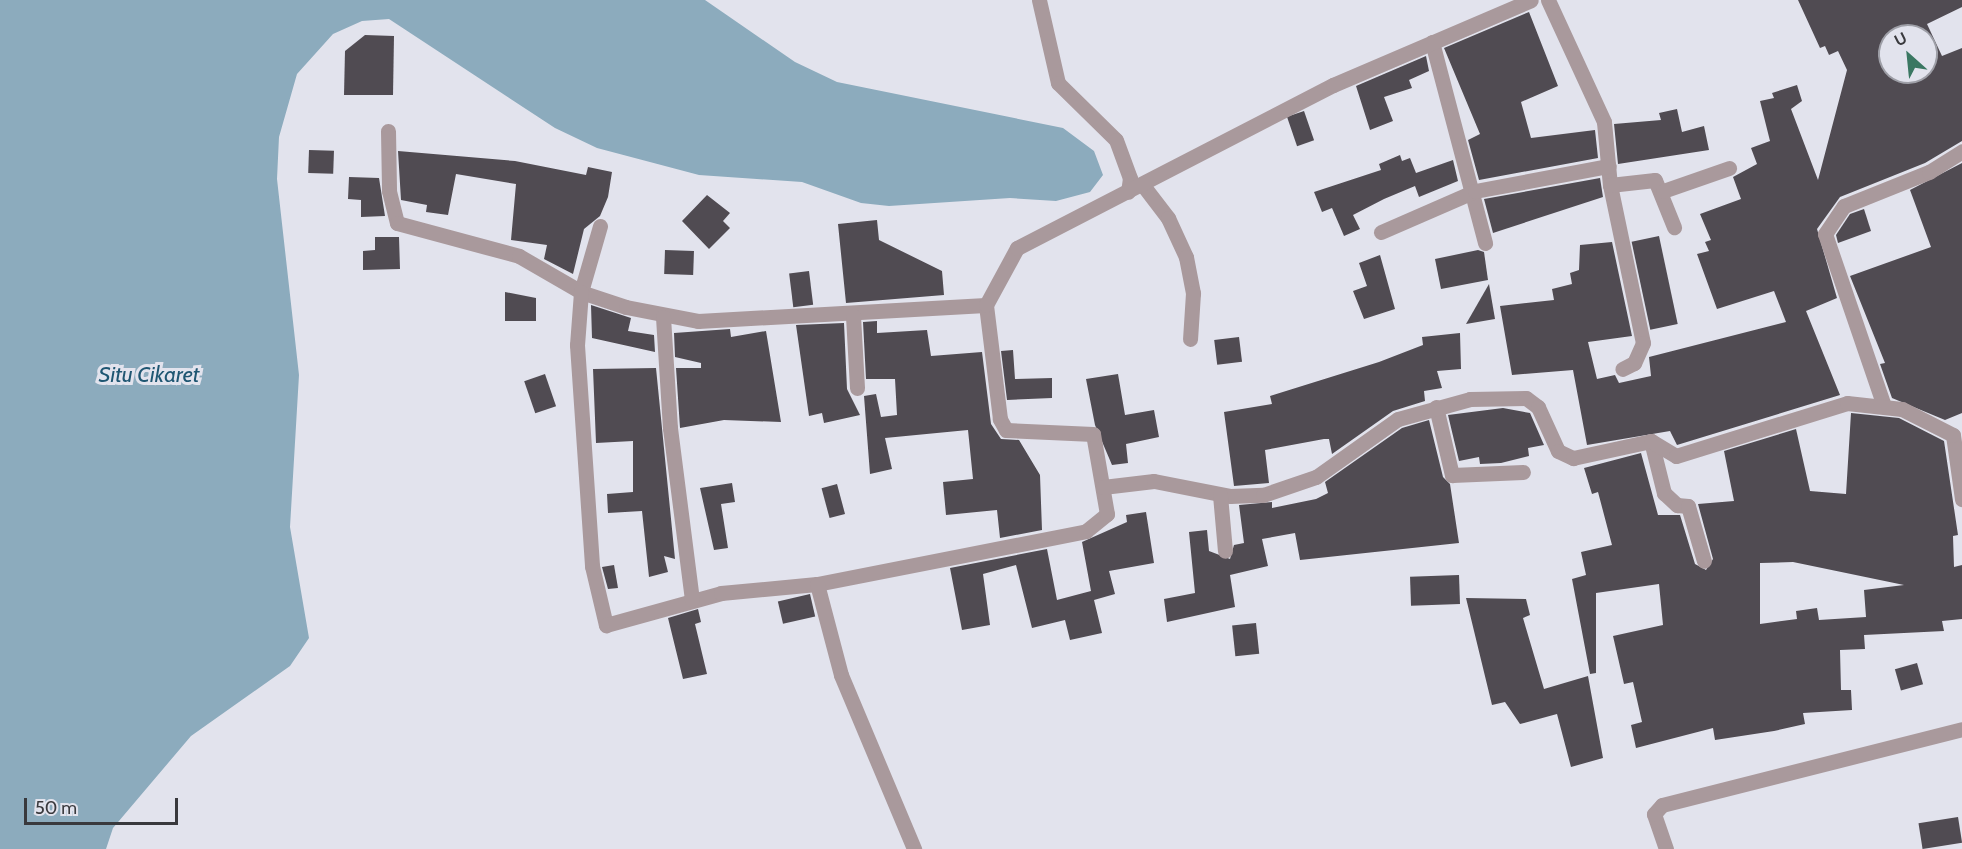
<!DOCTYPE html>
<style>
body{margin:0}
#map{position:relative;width:1962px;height:849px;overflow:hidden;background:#e2e3ed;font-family:Cabin,sans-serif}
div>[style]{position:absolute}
.water>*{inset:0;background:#8cabbd}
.building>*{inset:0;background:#504b52;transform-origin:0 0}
.minor>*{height:15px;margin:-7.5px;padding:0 7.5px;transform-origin:7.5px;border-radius:7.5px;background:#a9999c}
span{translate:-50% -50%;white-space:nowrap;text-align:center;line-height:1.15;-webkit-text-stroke:6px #e2e3ed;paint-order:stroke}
.water-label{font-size:22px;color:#1f5672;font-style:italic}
.north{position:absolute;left:1878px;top:24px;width:60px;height:60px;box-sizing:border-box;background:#e2e3ed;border:2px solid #9e9fa7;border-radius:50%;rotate:333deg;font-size:16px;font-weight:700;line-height:24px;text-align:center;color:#39393d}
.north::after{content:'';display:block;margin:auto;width:21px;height:27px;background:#3a7762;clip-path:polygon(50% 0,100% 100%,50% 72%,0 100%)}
.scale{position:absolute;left:24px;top:798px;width:154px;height:27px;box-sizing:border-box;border:3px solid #39393d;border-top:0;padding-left:8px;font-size:18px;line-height:21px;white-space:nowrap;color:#39393d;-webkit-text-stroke:4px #e2e3ed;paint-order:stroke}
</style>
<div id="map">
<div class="water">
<div style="clip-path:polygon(0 0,705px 0,795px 62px,837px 82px,1063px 128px,1094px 151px,1103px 175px,1090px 192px,1056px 201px,1010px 198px,889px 206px,861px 203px,802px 182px,699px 175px,597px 148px,555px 128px,389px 19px,362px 21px,333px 34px,297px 74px,279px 137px,277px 179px,299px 375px,290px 527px,309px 638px,290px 666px,191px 736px,113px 828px,106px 849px,0 849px)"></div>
</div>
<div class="building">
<div style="clip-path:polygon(evenodd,1798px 0,1962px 0,1962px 7px,1927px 24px,1942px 56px,1962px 48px,1962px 141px,1925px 163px,1840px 197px,1817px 229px,1837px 298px,1806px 311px,1840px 395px,1677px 445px,1670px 431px,1587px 445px,1573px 370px,1512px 375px,1500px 306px,1554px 300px,1552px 289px,1572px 284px,1570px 273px,1579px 270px,1580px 245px,1612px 242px,1632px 336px,1588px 342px,1597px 379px,1615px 375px,1619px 383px,1651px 376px,1649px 357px,1786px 322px,1774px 291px,1717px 309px,1697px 254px,1709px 251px,1705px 242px,1711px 240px,1700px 214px,1741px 199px,1733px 177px,1757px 164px,1751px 148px,1770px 141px,1760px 101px,1774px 98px,1772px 93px,1797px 85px,1802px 101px,1791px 109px,1818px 180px,1847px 70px,1838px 51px,1829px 55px,1825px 46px,1820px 48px,1798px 0,1890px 36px,1926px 36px,1926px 72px,1890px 72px,1890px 36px)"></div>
<div style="clip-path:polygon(1529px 12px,1558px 86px,1521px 102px,1531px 138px,1595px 130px,1598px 158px,1479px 180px,1468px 140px,1480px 134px,1444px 48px)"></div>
<div style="clip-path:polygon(365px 35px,394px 36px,393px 95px,344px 95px,345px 51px)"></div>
<div style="clip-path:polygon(1426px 56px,1429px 71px,1409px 80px,1412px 88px,1384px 97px,1393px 121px,1370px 130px,1356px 86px)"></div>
<div style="clip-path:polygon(1677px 109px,1682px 132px,1704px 126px,1709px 150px,1618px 164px,1614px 124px,1661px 120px,1659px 113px)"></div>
<div style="left:1304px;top:111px;width:31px;height:18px;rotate:71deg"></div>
<div style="left:309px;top:150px;width:25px;height:23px;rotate:2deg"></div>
<div style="clip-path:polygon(398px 151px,515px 161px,586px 175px,588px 167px,612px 172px,608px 197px,600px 216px,584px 229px,573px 274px,544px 259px,547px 245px,511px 240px,516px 184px,456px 174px,448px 215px,426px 212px,427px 205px,401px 200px)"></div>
<div style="clip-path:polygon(1400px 155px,1402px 161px,1410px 158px,1416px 173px,1453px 160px,1458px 181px,1419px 197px,1415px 186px,1384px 199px,1353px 215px,1360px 229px,1344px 236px,1332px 208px,1322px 212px,1314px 192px,1381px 170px,1379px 164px)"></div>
<div style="clip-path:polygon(1962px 163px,1962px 413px,1945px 420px,1892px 398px,1880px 364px,1885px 363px,1850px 276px,1931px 247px,1910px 190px)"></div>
<div style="clip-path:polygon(349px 177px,379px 178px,385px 216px,361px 217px,361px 200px,348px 199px)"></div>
<div style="clip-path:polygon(1600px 178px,1603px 197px,1493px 233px,1484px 199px)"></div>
<div style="clip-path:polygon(707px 195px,730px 213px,723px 221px,730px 228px,709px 249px,682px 221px)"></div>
<div style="clip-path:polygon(1864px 209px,1871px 231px,1838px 243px,1836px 235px,1850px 214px)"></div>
<div style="clip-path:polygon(877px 220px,879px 240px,942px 271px,944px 295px,846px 303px,838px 224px)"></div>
<div style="left:1659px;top:236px;width:90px;height:28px;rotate:78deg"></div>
<div style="clip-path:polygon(375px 237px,399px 237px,400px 269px,363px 270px,363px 251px,375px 250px)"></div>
<div style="left:665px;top:250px;width:29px;height:24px;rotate:2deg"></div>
<div style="clip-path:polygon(1478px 250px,1484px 252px,1488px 280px,1441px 289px,1435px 259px)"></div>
<div style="clip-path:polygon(1380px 255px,1395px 309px,1364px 319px,1353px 291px,1367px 286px,1359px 263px)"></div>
<div style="left:809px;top:271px;width:34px;height:20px;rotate:83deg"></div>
<div style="clip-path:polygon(1489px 284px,1495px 319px,1466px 324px)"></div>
<div style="clip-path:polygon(505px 292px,536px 298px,536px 321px,505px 321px)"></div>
<div style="clip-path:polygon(591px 305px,631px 318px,628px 331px,654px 335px,655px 352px,592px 338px)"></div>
<div style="clip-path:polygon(877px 321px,877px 333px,927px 330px,931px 356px,982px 352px,991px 424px,1001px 439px,1019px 440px,1040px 475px,1042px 530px,1000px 538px,997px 510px,946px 515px,943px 482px,973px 479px,968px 430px,885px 438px,892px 469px,870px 474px,864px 396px,876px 394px,881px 417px,897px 415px,895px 379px,866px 379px,863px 322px)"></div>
<div style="clip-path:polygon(844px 323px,847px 389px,860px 415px,824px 423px,822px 413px,809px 416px,796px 325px)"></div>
<div style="clip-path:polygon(730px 329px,731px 337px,766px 331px,781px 422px,724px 420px,680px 428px,676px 368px,701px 368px,701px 363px,675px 357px,674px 333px)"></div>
<div style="clip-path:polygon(1460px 333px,1461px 369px,1437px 371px,1442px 388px,1424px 391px,1425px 401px,1393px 411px,1332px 454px,1329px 439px,1324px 439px,1265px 450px,1269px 483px,1234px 486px,1224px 412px,1272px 404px,1270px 396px,1379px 362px,1423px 345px,1422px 337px)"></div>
<div style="left:1239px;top:337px;width:25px;height:25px;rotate:83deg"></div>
<div style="clip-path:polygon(1013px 350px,1015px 379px,1052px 378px,1052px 398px,1007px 400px,1001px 351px)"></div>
<div style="clip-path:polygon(656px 368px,675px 559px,664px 556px,668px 572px,649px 577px,642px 511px,608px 513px,607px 494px,633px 492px,633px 441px,596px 443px,593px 369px)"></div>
<div style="left:545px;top:374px;width:34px;height:22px;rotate:71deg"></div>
<div style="clip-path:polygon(1118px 374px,1125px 415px,1154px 410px,1159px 437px,1126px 444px,1128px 463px,1112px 465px,1095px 425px,1086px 379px)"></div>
<div style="clip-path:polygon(1503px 408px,1530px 413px,1544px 445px,1528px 448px,1529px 456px,1501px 463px,1480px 464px,1479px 457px,1459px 461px,1448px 415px)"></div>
<div style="clip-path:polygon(evenodd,1851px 413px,1899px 418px,1944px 441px,1958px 535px,1953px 536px,1954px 567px,1962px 565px,1962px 619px,1942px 621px,1944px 631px,1864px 635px,1865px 649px,1840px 650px,1841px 690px,1851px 690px,1852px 710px,1803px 713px,1805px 724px,1774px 731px,1715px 740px,1713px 728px,1636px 748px,1631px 725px,1642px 722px,1633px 682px,1624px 684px,1613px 636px,1663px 625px,1659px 584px,1596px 593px,1596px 673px,1590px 674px,1572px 579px,1586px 575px,1581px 552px,1612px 545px,1598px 492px,1592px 494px,1584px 468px,1641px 453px,1658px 515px,1680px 515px,1695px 564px,1706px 570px,1713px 559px,1698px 504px,1734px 501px,1724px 451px,1796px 429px,1810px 491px,1846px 494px,1851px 413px,1793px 562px,1904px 585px,1864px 590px,1866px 617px,1819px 620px,1817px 608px,1796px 611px,1797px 619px,1760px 624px,1760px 563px,1793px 562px)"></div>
<div style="clip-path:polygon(1429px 420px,1443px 477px,1450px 484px,1459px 543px,1300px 560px,1295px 533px,1262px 539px,1268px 566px,1230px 575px,1235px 607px,1167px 622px,1164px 599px,1195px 593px,1189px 532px,1207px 530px,1209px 551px,1230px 559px,1234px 545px,1244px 543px,1239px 505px,1272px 502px,1272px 508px,1316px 499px,1328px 493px,1325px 482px,1402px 428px)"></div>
<div style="clip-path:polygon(732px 483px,735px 502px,721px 504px,728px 548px,714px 550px,700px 488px)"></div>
<div style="left:837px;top:484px;width:31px;height:16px;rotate:75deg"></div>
<div style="clip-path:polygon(1146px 512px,1154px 563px,1109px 571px,1115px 594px,1094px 600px,1102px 633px,1070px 640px,1065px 620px,1032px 628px,1016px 565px,983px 574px,990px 625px,962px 630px,950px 568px,1047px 549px,1057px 600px,1091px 591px,1082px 542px,1127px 522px,1126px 515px)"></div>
<div style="clip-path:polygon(614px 565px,618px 588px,608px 589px,602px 567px)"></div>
<div style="left:1459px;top:575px;width:29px;height:49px;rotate:88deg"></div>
<div style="left:810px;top:594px;width:23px;height:33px;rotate:77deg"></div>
<div style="clip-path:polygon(1466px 598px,1526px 599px,1530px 615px,1523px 618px,1544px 689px,1588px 676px,1603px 758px,1571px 767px,1557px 714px,1520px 724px,1505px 702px,1492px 705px)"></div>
<div style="clip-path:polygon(698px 609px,701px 622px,695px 624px,707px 674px,683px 679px,668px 618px)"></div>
<div style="left:1256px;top:623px;width:31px;height:24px;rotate:84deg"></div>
<div style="left:1917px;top:663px;width:22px;height:23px;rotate:74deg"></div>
<div style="left:1958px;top:817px;width:26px;height:40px;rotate:81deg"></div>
</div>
<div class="minor">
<div style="left:1039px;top:0;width:85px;rotate:77.1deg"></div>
<div style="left:1058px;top:83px;width:81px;rotate:44.5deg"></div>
<div style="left:1116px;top:140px;width:40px;rotate:69.8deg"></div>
<div style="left:1130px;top:178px;width:14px;rotate:98deg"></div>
<div style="left:1548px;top:0;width:134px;rotate:65.3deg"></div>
<div style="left:1604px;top:122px;width:63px;rotate:84.6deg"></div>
<div style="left:1610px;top:185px;width:161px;rotate:78.2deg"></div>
<div style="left:1643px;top:343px;width:22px;rotate:114deg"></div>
<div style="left:1634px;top:363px;width:13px;rotate:153deg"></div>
<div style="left:1432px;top:42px;width:208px;rotate:75.2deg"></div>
<div style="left:388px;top:131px;width:60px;rotate:89deg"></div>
<div style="left:389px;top:191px;width:33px;rotate:76deg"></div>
<div style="left:397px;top:223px;width:126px;rotate:15.1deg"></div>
<div style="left:519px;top:256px;width:72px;rotate:30.1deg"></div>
<div style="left:581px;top:292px;width:47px;rotate:18.4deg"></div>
<div style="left:626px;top:307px;width:73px;rotate:11deg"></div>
<div style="left:698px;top:321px;width:288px;rotate:-3.2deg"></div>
<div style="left:1142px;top:184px;width:43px;rotate:52.6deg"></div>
<div style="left:1168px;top:218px;width:43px;rotate:65.2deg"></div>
<div style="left:1186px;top:257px;width:37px;rotate:79deg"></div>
<div style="left:1193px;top:293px;width:46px;rotate:93.7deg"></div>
<div style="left:1610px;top:185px;width:45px;rotate:-6.3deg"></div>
<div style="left:1655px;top:180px;width:51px;rotate:68deg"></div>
<div style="left:1663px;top:191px;width:70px;rotate:-19.2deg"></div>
<div style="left:600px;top:226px;width:69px;rotate:106.1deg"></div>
<div style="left:581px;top:292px;width:53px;rotate:94.3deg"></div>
<div style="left:577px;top:345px;width:222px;rotate:86.1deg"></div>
<div style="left:592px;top:566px;width:61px;rotate:76.7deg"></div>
<div style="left:606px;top:625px;width:119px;rotate:-15.5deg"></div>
<div style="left:721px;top:593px;width:96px;rotate:-5.4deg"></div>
<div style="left:817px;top:584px;width:274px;rotate:-11.1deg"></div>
<div style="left:1086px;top:531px;width:27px;rotate:-39deg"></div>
<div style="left:1107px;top:514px;width:81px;rotate:-99.9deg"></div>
<div style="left:1093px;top:434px;width:87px;rotate:-177.4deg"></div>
<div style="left:1006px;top:430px;width:13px;rotate:-119deg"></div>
<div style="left:1000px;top:419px;width:115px;rotate:-97deg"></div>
<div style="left:986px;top:305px;width:65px;rotate:-61.5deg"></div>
<div style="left:1017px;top:248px;width:356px;rotate:-27.3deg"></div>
<div style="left:1333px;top:85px;width:215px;rotate:-23.2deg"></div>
<div style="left:1381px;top:232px;width:103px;rotate:-23.6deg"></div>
<div style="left:1475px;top:191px;width:136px;rotate:-10.6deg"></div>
<div style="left:853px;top:316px;width:72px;rotate:86.8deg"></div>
<div style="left:663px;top:317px;width:111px;rotate:86.4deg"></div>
<div style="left:670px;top:428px;width:173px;rotate:82.7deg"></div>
<div style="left:1884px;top:406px;width:182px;rotate:-108.9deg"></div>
<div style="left:1825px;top:234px;width:34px;rotate:-56deg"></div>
<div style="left:1844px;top:206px;width:92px;rotate:-21.8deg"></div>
<div style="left:1929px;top:172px;width:39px;rotate:-32deg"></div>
<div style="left:1436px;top:407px;width:70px;rotate:76.8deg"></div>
<div style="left:1452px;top:475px;width:71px;rotate:-2.4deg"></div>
<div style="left:1953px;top:435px;width:65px;rotate:82deg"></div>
<div style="left:1651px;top:441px;width:54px;rotate:76deg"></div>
<div style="left:1664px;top:493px;width:18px;rotate:43deg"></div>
<div style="left:1677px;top:505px;width:11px;rotate:5deg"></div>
<div style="left:1688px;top:506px;width:57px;rotate:73.8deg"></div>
<div style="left:1103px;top:487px;width:51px;rotate:-6.7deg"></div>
<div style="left:1154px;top:481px;width:77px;rotate:11.2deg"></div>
<div style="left:1230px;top:496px;width:33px;rotate:-2deg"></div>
<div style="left:1263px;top:495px;width:56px;rotate:-18.8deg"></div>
<div style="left:1316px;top:477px;width:100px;rotate:-35.3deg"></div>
<div style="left:1398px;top:419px;width:75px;rotate:-15.5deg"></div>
<div style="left:1470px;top:399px;width:56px;rotate:-1deg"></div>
<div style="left:1526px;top:398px;width:15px;rotate:37deg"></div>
<div style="left:1538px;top:407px;width:48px;rotate:65.6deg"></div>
<div style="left:1558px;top:451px;width:17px;rotate:25deg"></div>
<div style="left:1573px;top:458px;width:80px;rotate:-12.3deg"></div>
<div style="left:1651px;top:441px;width:29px;rotate:31deg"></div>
<div style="left:1676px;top:456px;width:179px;rotate:-17.2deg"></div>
<div style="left:1847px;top:403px;width:55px;rotate:6.2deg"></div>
<div style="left:1902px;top:409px;width:57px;rotate:27deg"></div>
<div style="left:1220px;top:495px;width:56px;rotate:84.9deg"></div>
<div style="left:817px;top:584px;width:94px;rotate:75.2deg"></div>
<div style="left:841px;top:675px;width:189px;rotate:67.2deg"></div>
<div style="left:1666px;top:849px;width:37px;rotate:-109deg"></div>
<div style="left:1654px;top:814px;width:12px;rotate:-48deg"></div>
<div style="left:1662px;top:805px;width:309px;rotate:-14.2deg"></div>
</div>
<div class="water-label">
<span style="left:149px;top:375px">Situ Cikaret</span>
</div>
<div class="north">U</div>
<div class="scale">50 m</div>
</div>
